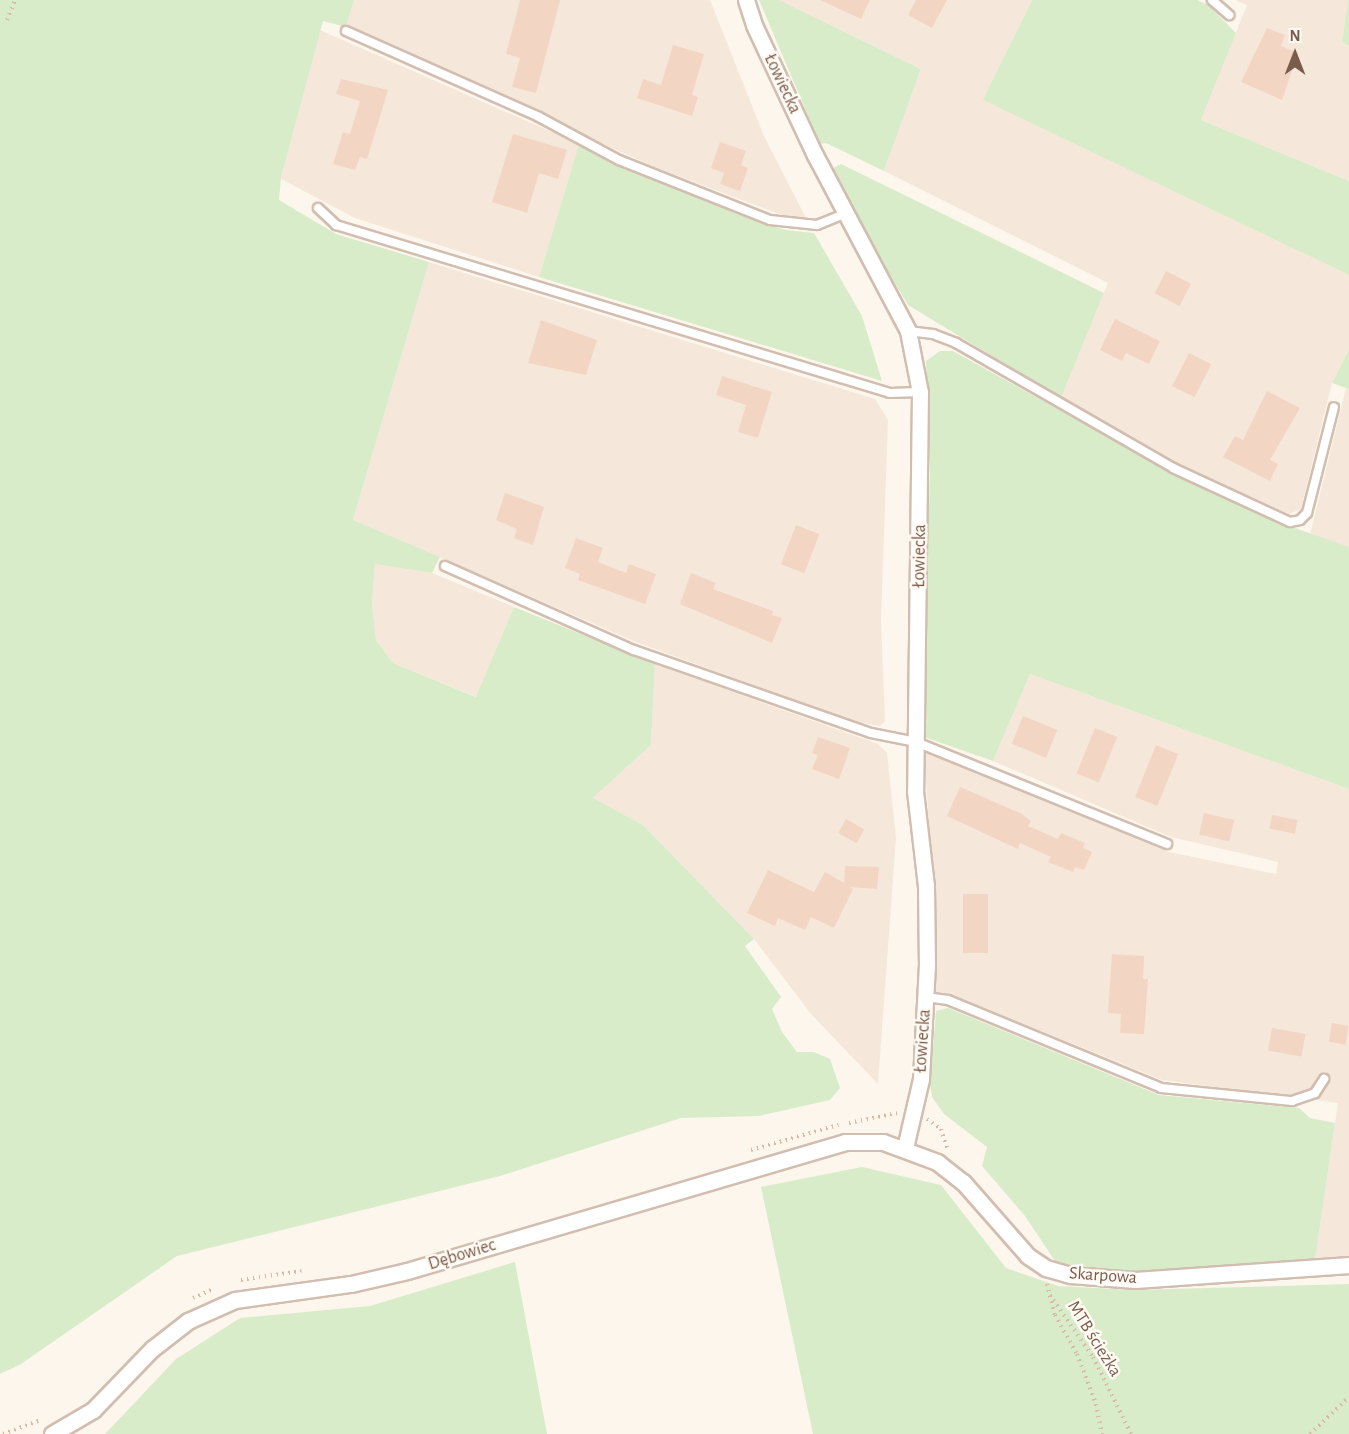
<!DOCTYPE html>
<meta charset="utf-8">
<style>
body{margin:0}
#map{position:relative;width:1349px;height:1434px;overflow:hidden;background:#fdf6ec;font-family:"Alegreya Sans",sans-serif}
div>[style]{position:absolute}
.residential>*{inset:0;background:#f5e8da}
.green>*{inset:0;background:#d8ecc9}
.building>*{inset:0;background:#f3d5c3;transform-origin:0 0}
.path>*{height:4px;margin-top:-2px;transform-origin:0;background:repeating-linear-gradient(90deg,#d9b8a5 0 1.5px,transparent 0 6px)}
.roads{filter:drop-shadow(2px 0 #d1beb0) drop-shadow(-2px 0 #d1beb0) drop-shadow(0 2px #d1beb0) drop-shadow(0 -2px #d1beb0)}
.service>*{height:8px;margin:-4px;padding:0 4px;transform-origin:4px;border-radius:4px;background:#fff}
.minor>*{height:15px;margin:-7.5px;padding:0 7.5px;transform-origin:7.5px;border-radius:7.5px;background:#fff}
span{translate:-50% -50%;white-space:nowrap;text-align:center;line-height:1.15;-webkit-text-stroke:5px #fffaf3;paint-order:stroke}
.street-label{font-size:18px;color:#7a5c4d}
.north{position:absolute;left:1265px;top:24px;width:60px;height:60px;-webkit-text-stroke:4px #fffaf3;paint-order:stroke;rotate:0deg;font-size:16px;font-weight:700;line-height:24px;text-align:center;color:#7a5c4d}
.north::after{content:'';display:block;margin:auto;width:21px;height:27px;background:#7a5c4d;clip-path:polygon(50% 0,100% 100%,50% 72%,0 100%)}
</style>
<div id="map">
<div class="residential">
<div style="clip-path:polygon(354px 0,710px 0,764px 136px,807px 220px,785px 216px,654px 167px,346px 27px)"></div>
<div style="clip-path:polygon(779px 0,1032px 0,984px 100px,1349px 275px,1349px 349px,1332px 383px,1301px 509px,1289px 514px,1172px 461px,1061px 398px,1108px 283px,884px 171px,921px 69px)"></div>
<div style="clip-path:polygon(1235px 0,1348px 0,1342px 42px,1349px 46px,1349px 181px,1201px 120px,1247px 5px)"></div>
<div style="clip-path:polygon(320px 30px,579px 144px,539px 277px,355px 218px,281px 179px)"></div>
<div style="clip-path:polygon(429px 262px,875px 399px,888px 420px,881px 621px,885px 721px,880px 726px,851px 721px,636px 642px,353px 520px)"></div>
<div style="clip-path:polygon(1346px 388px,1349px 389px,1349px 547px,1310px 535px)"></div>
<div style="clip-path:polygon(375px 564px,432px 573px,514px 607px,477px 697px,393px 663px,376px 640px,372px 603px)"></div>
<div style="clip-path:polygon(655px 664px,878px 744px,887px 753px,896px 838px,878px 1084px,811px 1014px,754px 939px,643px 825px,593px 798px,651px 745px)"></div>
<div style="clip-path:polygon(1030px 674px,1349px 789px,1349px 1259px,1315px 1261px,1338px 1103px,1162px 1080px,950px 994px,931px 991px,934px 902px,924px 751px,1169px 852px,1276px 874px,1278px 862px,1171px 837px,993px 761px)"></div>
</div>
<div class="green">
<div style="clip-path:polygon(0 0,354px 0,346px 27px,323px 21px,281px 178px,279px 200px,336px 234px,429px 262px,353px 520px,440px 557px,432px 573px,375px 564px,372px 603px,376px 640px,393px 663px,476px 697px,514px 607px,655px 664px,651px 745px,593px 798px,643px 825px,754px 939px,745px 946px,781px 997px,772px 1009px,782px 1032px,797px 1052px,814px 1052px,830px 1059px,840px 1088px,830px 1100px,759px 1116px,681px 1118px,500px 1176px,177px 1256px,21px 1364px,0 1374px)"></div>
<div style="clip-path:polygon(759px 0,779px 0,921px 69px,884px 171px,826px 143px,820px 144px)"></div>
<div style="clip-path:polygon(1032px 0,1197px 0,1208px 5px,1236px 33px,1201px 120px,1349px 181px,1349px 275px,983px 100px)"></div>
<div style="clip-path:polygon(1348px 0,1349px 0,1349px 46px,1342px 42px)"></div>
<div style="clip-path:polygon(579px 144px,737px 214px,785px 230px,814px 233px,862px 316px,882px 381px,539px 277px)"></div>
<div style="clip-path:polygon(841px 164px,1104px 293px,1061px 398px,908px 305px,861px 226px,833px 168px)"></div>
<div style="clip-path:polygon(1349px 349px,1349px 389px,1332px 383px)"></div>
<div style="clip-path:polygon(940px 351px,953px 351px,1169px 471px,1289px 526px,1349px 547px,1349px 789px,1030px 674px,993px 761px,924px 737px,930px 464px,926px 361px)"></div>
<div style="clip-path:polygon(948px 1008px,1159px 1095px,1299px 1108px,1310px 1118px,1335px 1123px,1315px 1261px,1130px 1272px,1081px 1269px,1055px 1261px,1025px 1216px,982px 1166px,987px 1147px,944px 1114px,932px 1097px,930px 1084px,936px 1011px)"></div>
<div style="clip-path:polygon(862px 1167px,941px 1185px,1006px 1268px,1058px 1286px,1134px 1290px,1349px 1284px,1349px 1434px,813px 1434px,761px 1187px)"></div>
<div style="clip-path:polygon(515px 1262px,547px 1434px,105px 1434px,176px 1359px,240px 1318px,370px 1306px)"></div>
</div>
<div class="building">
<div style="clip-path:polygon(520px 0,560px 0,536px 93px,512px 87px,520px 58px,506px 54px)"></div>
<div style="clip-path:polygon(820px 0,870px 0,861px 19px)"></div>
<div style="clip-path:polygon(916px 0,947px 0,932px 28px,908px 15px)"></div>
<div style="clip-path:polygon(1267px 28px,1285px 35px,1281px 46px,1298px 53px,1282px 100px,1241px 82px)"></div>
<div style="clip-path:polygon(673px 45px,704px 54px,692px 95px,698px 97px,692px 116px,637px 98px,643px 79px,661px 85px)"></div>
<div style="clip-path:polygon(341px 79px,388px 90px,367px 159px,360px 157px,355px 170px,333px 164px,343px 132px,350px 134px,360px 101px,336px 94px)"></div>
<div style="clip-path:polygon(513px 134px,567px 150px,558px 179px,539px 173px,527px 213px,492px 202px)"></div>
<div style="clip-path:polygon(720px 142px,746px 151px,741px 165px,748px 168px,740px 191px,720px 184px,724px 173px,711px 168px)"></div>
<div style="left:1166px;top:271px;width:28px;height:25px;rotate:27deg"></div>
<div style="clip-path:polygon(1115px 319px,1160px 341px,1149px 364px,1126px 353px,1122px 361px,1100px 350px)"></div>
<div style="clip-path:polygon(541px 320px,597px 340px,586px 375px,528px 363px)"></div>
<div style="left:1189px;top:353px;width:25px;height:37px;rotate:27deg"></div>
<div style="clip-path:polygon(722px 376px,772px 392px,758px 438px,738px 432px,746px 405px,716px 395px)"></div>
<div style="clip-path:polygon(1267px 391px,1300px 408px,1270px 460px,1278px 464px,1270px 481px,1223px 457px,1235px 436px,1243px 440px)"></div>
<div style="clip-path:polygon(505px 493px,544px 507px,533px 545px,514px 538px,517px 529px,496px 520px)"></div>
<div style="left:796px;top:525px;width:25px;height:42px;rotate:21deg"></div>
<div style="clip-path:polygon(576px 538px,603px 548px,598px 562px,626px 573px,629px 564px,656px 574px,645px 604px,578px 580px,580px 574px,565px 568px)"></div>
<div style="clip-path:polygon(691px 573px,716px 583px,713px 589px,773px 611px,772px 615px,782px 618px,772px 643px,680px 604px)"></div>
<div style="left:1023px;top:716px;width:37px;height:30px;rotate:22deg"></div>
<div style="left:1095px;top:728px;width:24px;height:49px;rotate:22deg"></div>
<div style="clip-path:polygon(818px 737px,850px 748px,839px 779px,812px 769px,818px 755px,812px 753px)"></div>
<div style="left:1156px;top:745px;width:24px;height:56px;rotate:22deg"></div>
<div style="clip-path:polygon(960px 787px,1020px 813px,1031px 821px,1028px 826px,1058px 839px,1061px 833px,1085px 843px,1083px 848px,1092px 852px,1084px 870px,1075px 867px,1073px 872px,1048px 862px,1051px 857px,1020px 843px,1018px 849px,947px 816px)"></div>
<div style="left:1204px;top:813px;width:31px;height:22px;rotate:13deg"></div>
<div style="left:1272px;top:815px;width:26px;height:14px;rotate:11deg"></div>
<div style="left:846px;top:819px;width:21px;height:16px;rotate:29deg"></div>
<div style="clip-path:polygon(845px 866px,879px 867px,877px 889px,849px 887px,853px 889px,834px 928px,811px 917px,805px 930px,778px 918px,775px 926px,747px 913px,768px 870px,814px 892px,825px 872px,844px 883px)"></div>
<div style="left:963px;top:894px;width:25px;height:59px"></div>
<div style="clip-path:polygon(1112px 954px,1144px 956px,1143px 979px,1148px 979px,1144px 1034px,1120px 1033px,1121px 1014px,1108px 1013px)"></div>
<div style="left:1332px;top:1023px;width:17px;height:19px;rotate:10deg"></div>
<div style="left:1272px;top:1028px;width:34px;height:23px;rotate:10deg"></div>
</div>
<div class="path">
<div style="left:7px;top:20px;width:22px;rotate:-68deg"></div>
<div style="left:927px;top:1119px;width:17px;rotate:36deg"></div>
<div style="left:941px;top:1129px;width:20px;rotate:72deg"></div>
<div style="left:849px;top:1123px;width:49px;rotate:-11.8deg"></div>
<div style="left:751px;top:1150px;width:91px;rotate:-16deg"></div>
<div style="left:241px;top:1280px;width:61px;rotate:-8.5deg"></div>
<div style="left:1047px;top:1284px;width:32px;rotate:76deg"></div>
<div style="left:1055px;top:1315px;width:45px;rotate:60.6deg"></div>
<div style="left:1077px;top:1354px;width:53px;rotate:69.2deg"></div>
<div style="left:1096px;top:1404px;width:31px;rotate:79deg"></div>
<div style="left:1050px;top:1295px;width:75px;rotate:55.3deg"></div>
<div style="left:1093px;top:1357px;width:86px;rotate:63.7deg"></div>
<div style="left:193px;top:1298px;width:20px;rotate:-24deg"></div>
<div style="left:3px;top:1434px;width:40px;rotate:-20.2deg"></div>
<div style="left:1310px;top:1434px;width:54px;rotate:-43.5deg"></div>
</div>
<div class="roads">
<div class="service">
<div style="left:1212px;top:0;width:23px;rotate:41deg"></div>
<div style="left:346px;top:31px;width:211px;rotate:24deg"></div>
<div style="left:539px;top:117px;width:91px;rotate:28.3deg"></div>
<div style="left:619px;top:160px;width:162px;rotate:21.7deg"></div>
<div style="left:770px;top:220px;width:47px;rotate:6.1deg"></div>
<div style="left:817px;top:225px;width:29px;rotate:-22deg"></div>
<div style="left:318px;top:208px;width:25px;rotate:43deg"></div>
<div style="left:336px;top:225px;width:579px;rotate:16.87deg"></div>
<div style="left:890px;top:393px;width:30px;rotate:-2deg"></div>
<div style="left:908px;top:331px;width:25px;rotate:7deg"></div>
<div style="left:933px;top:334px;width:25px;rotate:21deg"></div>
<div style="left:956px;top:343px;width:250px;rotate:29.9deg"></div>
<div style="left:1173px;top:468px;width:129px;rotate:24.8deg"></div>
<div style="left:1290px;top:522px;width:10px;rotate:-11deg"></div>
<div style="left:1300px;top:520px;width:10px;rotate:-45deg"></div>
<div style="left:1307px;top:513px;width:109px;rotate:-75.7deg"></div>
<div style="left:445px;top:566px;width:207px;rotate:24deg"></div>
<div style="left:634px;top:650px;width:251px;rotate:19.3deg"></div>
<div style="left:871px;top:733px;width:46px;rotate:11.3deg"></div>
<div style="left:916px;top:742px;width:271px;rotate:22.1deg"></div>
<div style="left:926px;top:997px;width:22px;rotate:8deg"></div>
<div style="left:948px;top:1000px;width:230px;rotate:22.4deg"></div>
<div style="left:1161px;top:1088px;width:132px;rotate:5.7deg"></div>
<div style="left:1292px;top:1101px;width:24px;rotate:-19deg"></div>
<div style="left:1315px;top:1093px;width:17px;rotate:-57deg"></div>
</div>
<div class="minor">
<div style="left:746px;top:0;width:26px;rotate:72deg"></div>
<div style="left:754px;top:25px;width:144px;rotate:64.9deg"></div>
<div style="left:815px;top:155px;width:199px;rotate:62.1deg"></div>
<div style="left:908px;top:331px;width:62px;rotate:78.9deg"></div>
<div style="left:920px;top:392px;width:399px;rotate:90.7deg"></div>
<div style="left:915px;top:791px;width:96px;rotate:83.4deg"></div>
<div style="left:926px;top:886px;width:78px;rotate:89.3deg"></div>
<div style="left:927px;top:964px;width:115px;rotate:93deg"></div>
<div style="left:921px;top:1079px;width:71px;rotate:103.1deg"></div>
<div style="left:52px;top:1434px;width:48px;rotate:-30.3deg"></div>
<div style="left:93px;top:1410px;width:85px;rotate:-46deg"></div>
<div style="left:152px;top:1349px;width:46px;rotate:-37.9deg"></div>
<div style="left:188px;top:1321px;width:51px;rotate:-24.1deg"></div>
<div style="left:235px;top:1300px;width:117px;rotate:-7.9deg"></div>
<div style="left:351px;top:1284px;width:57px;rotate:-13.1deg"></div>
<div style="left:407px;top:1271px;width:457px;rotate:-16.4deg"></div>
<div style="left:845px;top:1142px;width:38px"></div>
<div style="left:883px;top:1142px;width:58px;rotate:20.3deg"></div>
<div style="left:937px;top:1162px;width:33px;rotate:38deg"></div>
<div style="left:963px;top:1182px;width:98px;rotate:48.7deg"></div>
<div style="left:1028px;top:1256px;width:22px;rotate:34deg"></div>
<div style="left:1046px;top:1268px;width:26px;rotate:16deg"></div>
<div style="left:1071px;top:1275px;width:64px;rotate:4.5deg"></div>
<div style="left:1135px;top:1280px;width:215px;rotate:-4deg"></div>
</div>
</div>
<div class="street-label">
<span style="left:782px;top:84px;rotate:65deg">Łowiecka</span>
<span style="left:920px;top:556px;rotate:-89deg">Łowiecka</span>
<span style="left:923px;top:1041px;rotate:-86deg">Łowiecka</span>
<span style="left:462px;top:1255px;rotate:-17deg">Dębowiec</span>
<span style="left:1103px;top:1276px;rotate:4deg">Skarpowa</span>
<span style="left:1094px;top:1339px;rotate:58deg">MTB ścieżka</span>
</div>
<div class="north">N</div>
</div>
